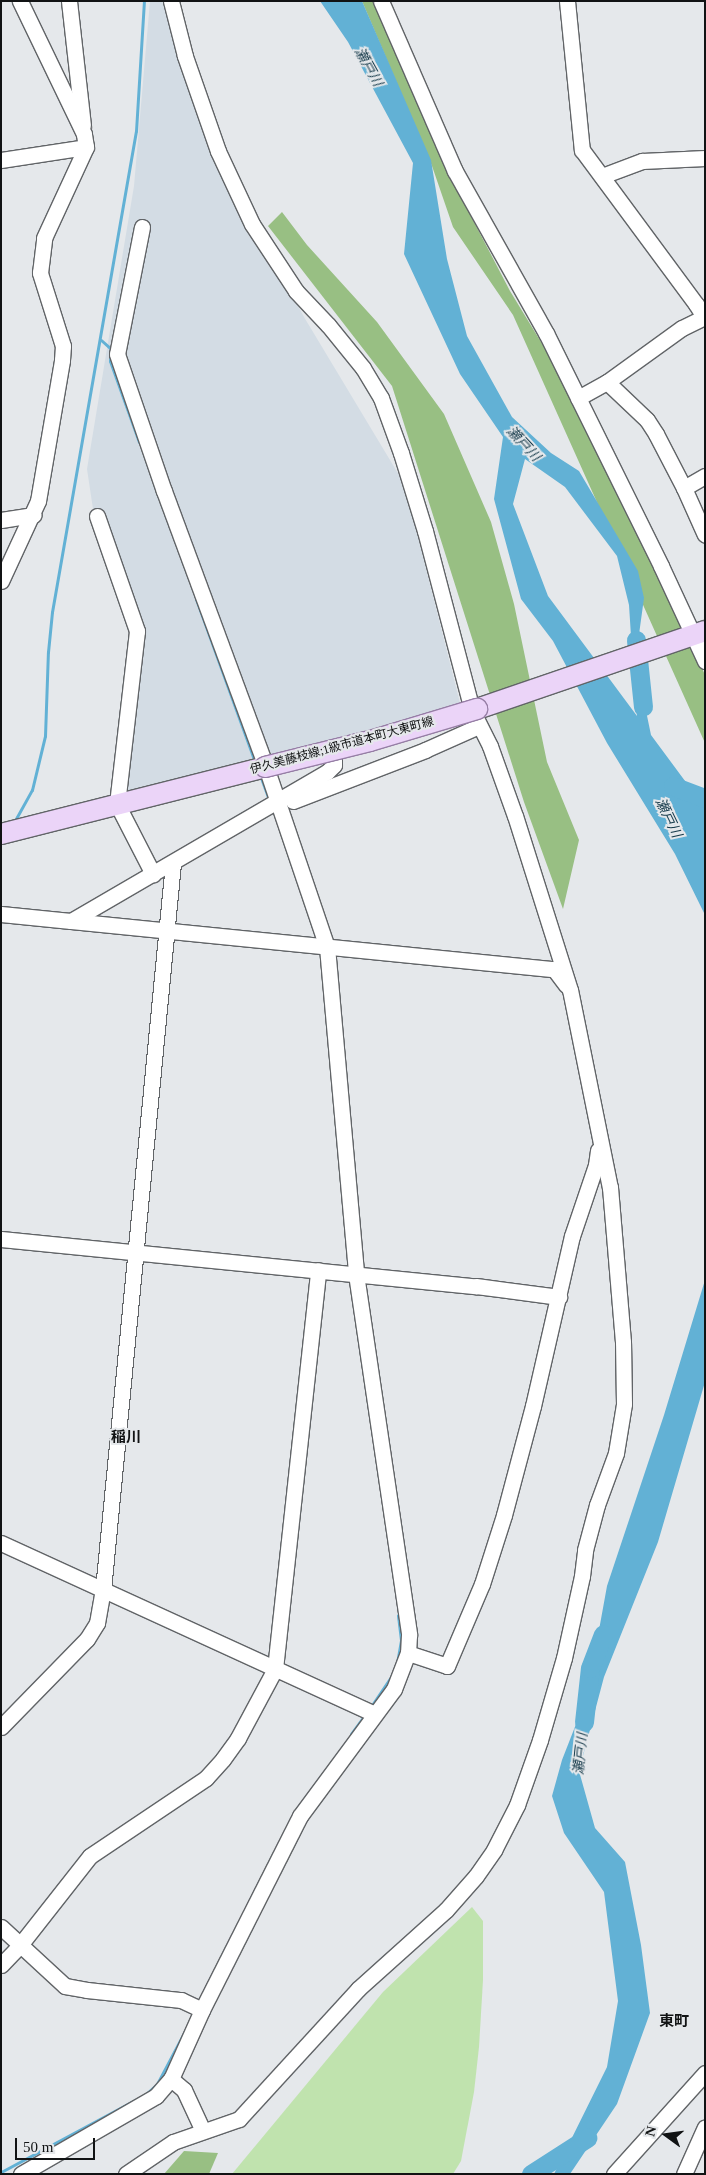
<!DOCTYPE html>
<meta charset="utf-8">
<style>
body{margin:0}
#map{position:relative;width:706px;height:2175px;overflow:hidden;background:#e5e8eb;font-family:"Times New Roman","Noto Sans JP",serif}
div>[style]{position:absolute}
.built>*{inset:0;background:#d3dce4}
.green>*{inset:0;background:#c0e3ae}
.forest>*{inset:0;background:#98bf83}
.water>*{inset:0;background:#62b1d5}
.stream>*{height:3px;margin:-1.5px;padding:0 1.5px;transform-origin:1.5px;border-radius:1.5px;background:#62b1d5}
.river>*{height:19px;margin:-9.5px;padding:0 9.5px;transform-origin:9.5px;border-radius:9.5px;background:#62b1d5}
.roads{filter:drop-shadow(1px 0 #616467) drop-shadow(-1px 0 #616467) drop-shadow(0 1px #616467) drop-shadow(0 -1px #616467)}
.minor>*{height:15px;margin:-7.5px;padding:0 7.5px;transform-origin:7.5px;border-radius:7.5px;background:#fff}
.major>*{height:20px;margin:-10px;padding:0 10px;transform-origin:10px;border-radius:10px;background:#ebd4f8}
.bridges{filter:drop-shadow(1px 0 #967ea5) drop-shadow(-1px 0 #967ea5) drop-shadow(0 1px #967ea5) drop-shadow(0 -1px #967ea5)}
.major-bridge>*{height:20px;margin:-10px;padding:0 10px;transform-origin:10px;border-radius:10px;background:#ebd4f8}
span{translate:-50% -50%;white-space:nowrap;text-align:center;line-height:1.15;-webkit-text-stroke:4px #e5e8eb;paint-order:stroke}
.street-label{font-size:12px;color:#111314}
.water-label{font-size:14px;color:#183c4c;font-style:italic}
.quarter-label{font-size:15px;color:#111314;font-weight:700}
.frame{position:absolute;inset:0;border:2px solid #111314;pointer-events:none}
.north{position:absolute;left:641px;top:2110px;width:50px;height:50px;-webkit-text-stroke:4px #e5e8eb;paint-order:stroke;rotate:284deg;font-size:14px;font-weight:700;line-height:20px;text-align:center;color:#111314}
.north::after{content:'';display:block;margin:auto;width:18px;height:22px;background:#111314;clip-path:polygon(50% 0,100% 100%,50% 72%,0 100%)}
.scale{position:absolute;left:15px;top:2138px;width:80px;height:22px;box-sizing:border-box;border:2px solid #111314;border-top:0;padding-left:6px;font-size:15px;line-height:18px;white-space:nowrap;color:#111314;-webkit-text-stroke:4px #e5e8eb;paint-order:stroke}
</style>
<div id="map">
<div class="built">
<div style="clip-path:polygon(150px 1px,166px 1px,206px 135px,304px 317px,405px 485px,461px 707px,124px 792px,137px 632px,96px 529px,87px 469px,134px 186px)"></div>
</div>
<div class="green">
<div style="clip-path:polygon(472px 1907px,483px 1921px,483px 1980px,479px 2047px,474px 2092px,461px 2161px,453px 2174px,232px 2174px,383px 1992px)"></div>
</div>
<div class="forest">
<div style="clip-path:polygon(362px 1px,373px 1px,462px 199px,510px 291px,569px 388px,635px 515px,705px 675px,705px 743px,513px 315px,453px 227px,432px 166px)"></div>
<div style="clip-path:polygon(282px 212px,307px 245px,377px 322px,444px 414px,491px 522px,514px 604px,547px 762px,579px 840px,563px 909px,524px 802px,392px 386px,268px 226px)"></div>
<div style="clip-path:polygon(184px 2151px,218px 2153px,209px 2174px,164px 2174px)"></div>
</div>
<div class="water">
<div style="clip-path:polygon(320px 1px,362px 1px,431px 160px,447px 259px,467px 336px,512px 417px,551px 453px,579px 471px,638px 571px,644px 598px,637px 649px,632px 652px,629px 605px,617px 556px,565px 487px,525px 459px,513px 504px,548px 596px,637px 716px,633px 685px,640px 682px,651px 735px,705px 808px,705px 915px,675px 854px,607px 743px,553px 641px,521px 599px,494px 499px,503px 437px,460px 374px,404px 254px,413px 163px,348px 42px)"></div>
<div style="clip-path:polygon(705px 1280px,705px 1382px,658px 1542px,604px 1677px,579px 1771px,595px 1828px,625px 1862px,641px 1945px,650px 2013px,617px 2104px,570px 2174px,554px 2174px,607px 2067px,618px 2001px,604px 1892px,564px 1833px,552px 1796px,562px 1760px,587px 1696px,607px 1586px,664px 1415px)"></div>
</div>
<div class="stream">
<div style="left:101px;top:340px;width:13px;rotate:42deg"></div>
<div style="left:111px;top:349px;width:12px;rotate:95deg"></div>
<div style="left:110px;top:361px;width:86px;rotate:70.3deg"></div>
<div style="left:196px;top:599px;width:173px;rotate:70.1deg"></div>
<div style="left:260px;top:775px;width:27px;rotate:70deg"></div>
<div style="left:13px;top:824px;width:39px;rotate:-61deg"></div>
<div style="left:32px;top:790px;width:56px;rotate:-76.5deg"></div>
<div style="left:45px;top:736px;width:84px;rotate:-88deg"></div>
<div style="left:48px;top:652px;width:40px;rotate:-84.3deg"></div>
<div style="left:52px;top:612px;width:488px;rotate:-80.1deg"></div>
<div style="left:136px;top:131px;width:130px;rotate:-86.5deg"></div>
<div style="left:397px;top:1663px;width:23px;rotate:-80deg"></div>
<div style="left:401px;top:1640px;width:25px;rotate:-97deg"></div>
<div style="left:370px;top:1708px;width:40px;rotate:-56deg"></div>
<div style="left:351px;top:1734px;width:24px;rotate:-54deg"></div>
<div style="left:147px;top:2093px;width:13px;rotate:-42deg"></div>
<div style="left:157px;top:2084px;width:60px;rotate:-62.2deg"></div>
<div style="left:1px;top:2172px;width:152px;rotate:-28.2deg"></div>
</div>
<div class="river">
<div style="left:636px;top:640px;width:67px;rotate:84deg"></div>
<div style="left:673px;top:786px;width:34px;rotate:21deg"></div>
<div style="left:584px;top:1722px;width:54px;rotate:-83.7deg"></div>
<div style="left:590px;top:1668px;width:36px;rotate:-69deg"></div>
<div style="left:531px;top:2174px;width:67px;rotate:-32.7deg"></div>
</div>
<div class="roads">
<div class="minor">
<div style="left:69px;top:1px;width:125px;rotate:83.6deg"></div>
<div style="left:381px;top:1px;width:185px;rotate:66.5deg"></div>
<div style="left:455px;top:171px;width:186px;rotate:60.7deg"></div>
<div style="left:546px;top:333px;width:260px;rotate:63.7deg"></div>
<div style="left:661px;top:566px;width:105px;rotate:65.1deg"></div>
<div style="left:567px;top:1px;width:150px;rotate:84.3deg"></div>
<div style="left:582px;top:150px;width:192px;rotate:53.5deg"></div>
<div style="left:696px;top:304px;width:15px;rotate:58deg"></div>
<div style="left:1px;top:160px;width:86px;rotate:-8.7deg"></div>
<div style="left:602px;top:176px;width:43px;rotate:-20.6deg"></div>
<div style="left:642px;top:161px;width:63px;rotate:-2.7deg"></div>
<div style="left:142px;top:227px;width:129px;rotate:101.1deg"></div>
<div style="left:117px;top:354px;width:145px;rotate:71.1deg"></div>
<div style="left:164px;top:491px;width:294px;rotate:69.7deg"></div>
<div style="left:266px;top:767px;width:190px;rotate:71.3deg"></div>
<div style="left:327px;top:947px;width:328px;rotate:84.9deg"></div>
<div style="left:356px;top:1274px;width:365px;rotate:81.6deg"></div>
<div style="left:409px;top:1635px;width:18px;rotate:93deg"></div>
<div style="left:607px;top:382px;width:55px;rotate:43.5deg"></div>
<div style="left:647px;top:420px;width:17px;rotate:57deg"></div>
<div style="left:656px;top:434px;width:61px;rotate:62.6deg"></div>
<div style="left:684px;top:488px;width:51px;rotate:65.9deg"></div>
<div style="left:578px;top:398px;width:33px;rotate:-29deg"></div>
<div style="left:607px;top:382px;width:92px;rotate:-35.8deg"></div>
<div style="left:682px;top:328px;width:25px;rotate:-26deg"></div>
<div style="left:684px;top:488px;width:24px;rotate:-30deg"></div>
<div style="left:97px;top:516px;width:122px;rotate:70.8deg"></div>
<div style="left:137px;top:631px;width:174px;rotate:96.6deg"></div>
<div style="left:117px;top:804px;width:79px;rotate:62.8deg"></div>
<div style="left:1px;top:520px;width:33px;rotate:-9deg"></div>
<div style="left:1px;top:581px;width:88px;rotate:-65.2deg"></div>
<div style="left:38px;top:501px;width:143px;rotate:-80.3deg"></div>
<div style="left:62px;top:360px;width:14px;rotate:-86deg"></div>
<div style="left:63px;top:346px;width:77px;rotate:-107.5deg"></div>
<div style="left:40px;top:273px;width:35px;rotate:-83deg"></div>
<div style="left:44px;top:238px;width:100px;rotate:-65.2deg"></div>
<div style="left:86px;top:147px;width:13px;rotate:-99deg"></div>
<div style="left:84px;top:134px;width:148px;rotate:-115.7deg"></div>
<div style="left:293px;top:801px;width:142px;rotate:-21.1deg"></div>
<div style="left:425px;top:750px;width:59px;rotate:-24deg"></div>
<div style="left:1px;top:914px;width:70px;rotate:5.7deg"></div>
<div style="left:71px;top:921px;width:296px;rotate:-30.2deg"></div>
<div style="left:327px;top:772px;width:10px;rotate:-45deg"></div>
<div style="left:334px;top:765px;width:16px;rotate:-90deg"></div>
<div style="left:71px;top:921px;width:485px;rotate:5.7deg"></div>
<div style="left:554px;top:969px;width:20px;rotate:53deg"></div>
<div style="left:1px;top:1239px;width:477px;rotate:5.7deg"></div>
<div style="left:476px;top:1286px;width:84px;rotate:7.5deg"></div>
<div style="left:1px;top:1543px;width:410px;rotate:24.6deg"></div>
<div style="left:1px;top:1727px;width:123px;rotate:-45.7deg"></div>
<div style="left:87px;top:1639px;width:19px;rotate:-58deg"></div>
<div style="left:97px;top:1623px;width:34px;rotate:-80deg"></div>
<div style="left:103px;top:1590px;width:730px;rotate:-84.5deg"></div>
<div style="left:1px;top:1927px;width:87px;rotate:42.7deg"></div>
<div style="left:65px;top:1986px;width:22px;rotate:10deg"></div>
<div style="left:87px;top:1990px;width:95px;rotate:6.1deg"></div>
<div style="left:181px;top:2000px;width:23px;rotate:25deg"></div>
<div style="left:1px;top:1965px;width:28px;rotate:-46deg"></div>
<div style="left:20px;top:1945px;width:113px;rotate:-51.8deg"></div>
<div style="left:90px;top:1856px;width:140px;rotate:-33.9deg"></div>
<div style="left:206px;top:1778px;width:25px;rotate:-48deg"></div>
<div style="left:223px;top:1759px;width:26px;rotate:-54deg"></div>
<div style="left:238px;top:1738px;width:78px;rotate:-61.8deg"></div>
<div style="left:275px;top:1669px;width:401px;rotate:-83.8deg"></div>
<div style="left:171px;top:2079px;width:17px;rotate:40deg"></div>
<div style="left:184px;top:2090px;width:45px;rotate:65.1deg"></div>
<div style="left:21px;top:2174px;width:156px;rotate:-30deg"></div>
<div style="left:156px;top:2096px;width:23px;rotate:-49deg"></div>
<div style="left:171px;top:2079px;width:76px;rotate:-65.8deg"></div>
<div style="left:202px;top:2010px;width:217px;rotate:-63.2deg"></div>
<div style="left:300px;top:1816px;width:158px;rotate:-53.5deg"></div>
<div style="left:394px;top:1689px;width:39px;rotate:-69deg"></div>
<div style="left:408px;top:1653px;width:41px;rotate:18.4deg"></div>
<div style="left:447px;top:1666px;width:89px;rotate:-66.9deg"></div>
<div style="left:482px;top:1584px;width:72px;rotate:-72.3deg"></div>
<div style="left:504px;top:1515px;width:113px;rotate:-75.1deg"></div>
<div style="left:533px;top:1406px;width:174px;rotate:-77.1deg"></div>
<div style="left:572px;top:1236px;width:75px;rotate:-71.3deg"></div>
<div style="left:596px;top:1165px;width:15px;rotate:-82deg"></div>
<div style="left:126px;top:2174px;width:57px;rotate:-34.2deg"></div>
<div style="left:173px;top:2142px;width:70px;rotate:-19.2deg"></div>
<div style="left:239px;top:2119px;width:176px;rotate:-47.5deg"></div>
<div style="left:358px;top:1989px;width:118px;rotate:-41.9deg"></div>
<div style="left:446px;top:1910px;width:45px;rotate:-48.6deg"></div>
<div style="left:476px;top:1876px;width:32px;rotate:-55deg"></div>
<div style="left:494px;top:1850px;width:51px;rotate:-62.9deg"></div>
<div style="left:517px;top:1805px;width:69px;rotate:-70.5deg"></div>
<div style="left:540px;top:1740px;width:85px;rotate:-73.7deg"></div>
<div style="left:564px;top:1658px;width:84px;rotate:-77.6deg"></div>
<div style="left:582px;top:1576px;width:26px;rotate:-83deg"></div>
<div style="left:585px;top:1550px;width:47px;rotate:-75.1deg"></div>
<div style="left:597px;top:1505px;width:55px;rotate:-69.9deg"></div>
<div style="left:616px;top:1453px;width:50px;rotate:-80.7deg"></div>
<div style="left:624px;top:1404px;width:62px;rotate:-90.9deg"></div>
<div style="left:623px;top:1342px;width:155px;rotate:-94.8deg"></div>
<div style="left:610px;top:1188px;width:202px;rotate:-101.4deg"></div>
<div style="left:570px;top:990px;width:182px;rotate:-107.5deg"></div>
<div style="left:515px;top:816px;width:74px;rotate:-109.7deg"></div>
<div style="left:490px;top:746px;width:40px;rotate:-116.6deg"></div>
<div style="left:472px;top:710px;width:185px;rotate:-104.7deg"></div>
<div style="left:425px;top:531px;width:82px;rotate:-107.1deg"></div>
<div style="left:401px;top:453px;width:59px;rotate:-110deg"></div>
<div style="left:381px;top:398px;width:35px;rotate:-121deg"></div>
<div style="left:363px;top:368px;width:55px;rotate:-129.1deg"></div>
<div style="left:328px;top:325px;width:47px;rotate:-133.3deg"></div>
<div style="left:296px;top:291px;width:80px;rotate:-123.3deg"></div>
<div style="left:252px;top:224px;width:81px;rotate:-115deg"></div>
<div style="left:218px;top:151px;width:101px;rotate:-109.2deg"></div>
<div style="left:185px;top:56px;width:57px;rotate:-104.3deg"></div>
<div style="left:614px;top:2174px;width:136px;rotate:-48deg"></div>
<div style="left:684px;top:2174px;width:51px;rotate:-65.9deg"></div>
</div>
<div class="major">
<div style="left:477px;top:709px;width:241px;rotate:-18.9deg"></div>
<div style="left:1px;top:834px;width:272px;rotate:-14.2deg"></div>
</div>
</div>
<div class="bridges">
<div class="major-bridge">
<div style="left:265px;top:767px;width:108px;rotate:-13.9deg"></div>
<div style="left:370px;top:741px;width:112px;rotate:-16.7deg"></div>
</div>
</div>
<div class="street-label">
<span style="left:342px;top:746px;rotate:-15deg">伊久美藤枝線;1級市道本町大東町線</span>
</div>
<div class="water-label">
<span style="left:368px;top:67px;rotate:61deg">瀬戸川</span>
<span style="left:523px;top:444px;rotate:47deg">瀬戸川</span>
<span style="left:668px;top:818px;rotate:64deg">瀬戸川</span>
<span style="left:581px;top:1754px;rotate:-84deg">瀬戸川</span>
</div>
<div class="quarter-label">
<span style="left:126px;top:1438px">稲川</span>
<span style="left:674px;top:2022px">東町</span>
</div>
<div class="frame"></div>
<div class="north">N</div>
<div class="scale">50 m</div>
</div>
